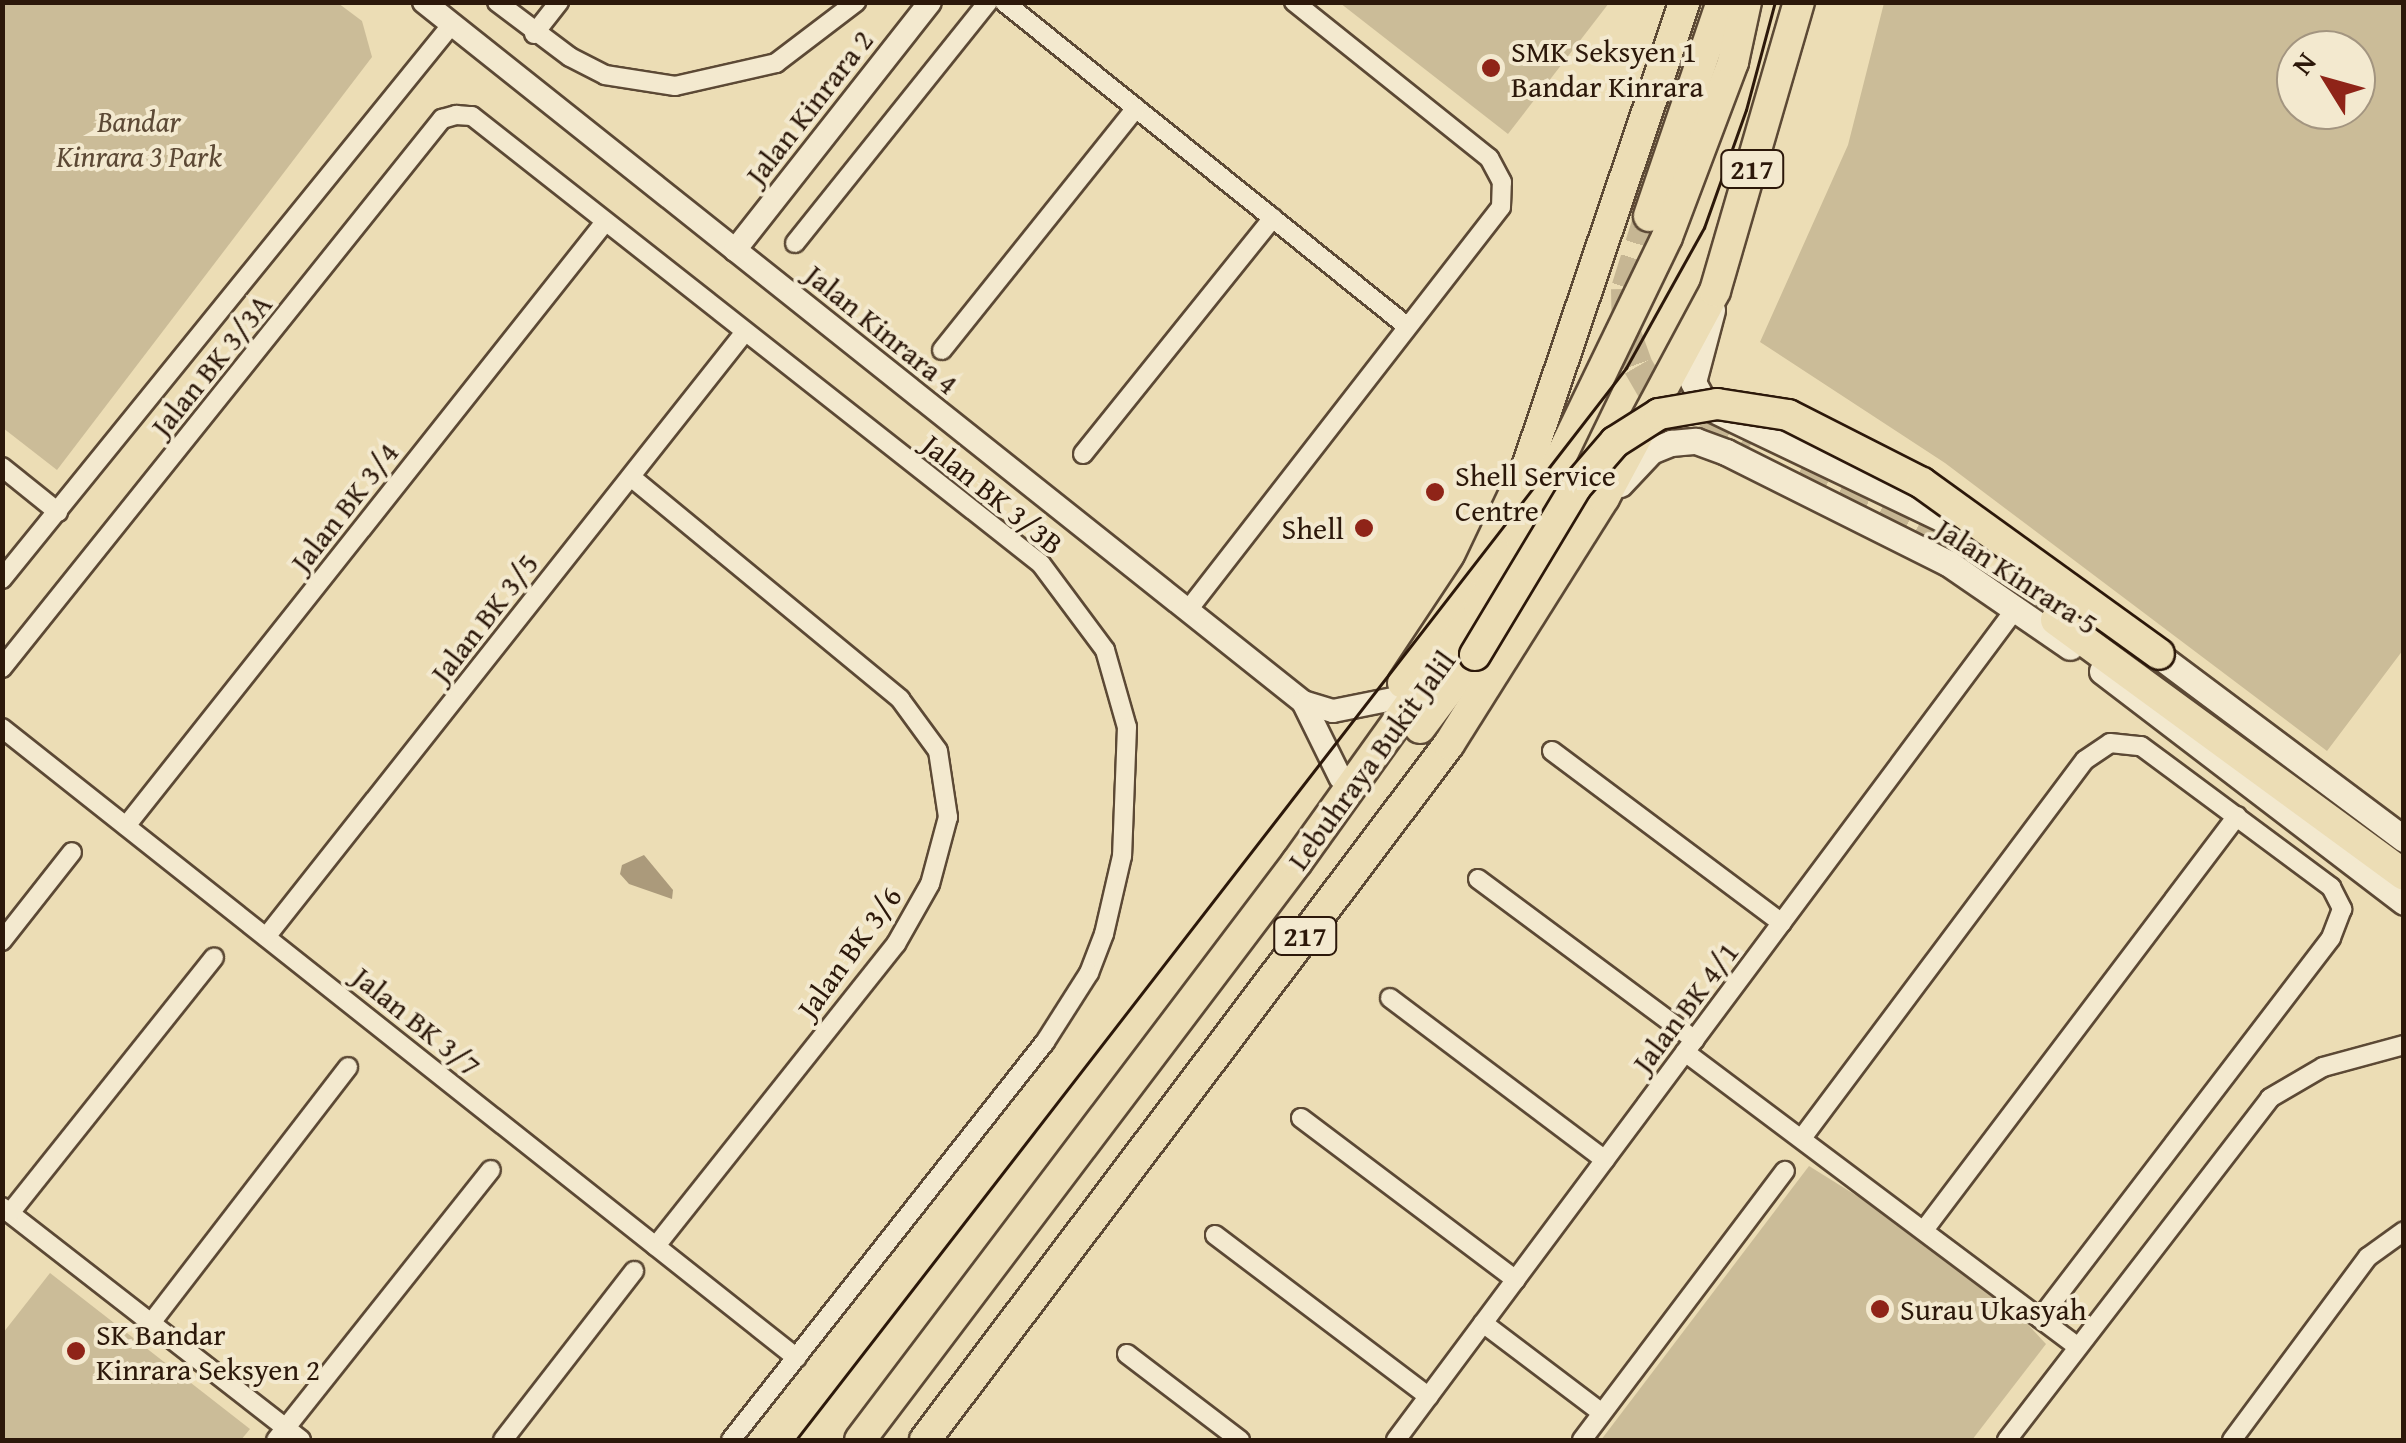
<!DOCTYPE html>
<style>
body{margin:0}
#map{position:relative;width:2406px;height:1443px;overflow:hidden;background:#ecddb5;font-family:"Gentium Book Plus",serif}
div>[style]{position:absolute}
.green>*{inset:0;background:#cbbc98}
.water>*{inset:0;background:#ab9a7b}
.trunk-tunnel>*{height:30px;margin-top:-15px;transform-origin:0;background:repeating-linear-gradient(90deg,#c6b693 0 30px,transparent 0 45px)}
.roads{filter:drop-shadow(2px 0 #5c4935) drop-shadow(-2px 0 #5c4935) drop-shadow(0 2px #5c4935) drop-shadow(0 -2px #5c4935)}
.minor>*{height:18px;margin:-9px;padding:0 9px;transform-origin:9px;border-radius:9px;background:#f3e9cf}
.tertiary>*{height:22px;margin:-11px;padding:0 11px;transform-origin:11px;border-radius:11px;background:#f3e9cf}
.secondary>*{height:25px;margin:-12.5px;padding:0 12.5px;transform-origin:12.5px;border-radius:12.5px;background:#f3e9cf}
.trunk>*{height:30px;margin:-15px;padding:0 15px;transform-origin:15px;border-radius:15px;background:#ecddb5}
.tram>*{height:2.5px;margin:-1.25px;padding:0 1.25px;transform-origin:1.25px;border-radius:1.25px;background:#2c180a}
.bridges{filter:drop-shadow(2px 0 #2c180a) drop-shadow(-2px 0 #2c180a) drop-shadow(0 2px #2c180a) drop-shadow(0 -2px #2c180a)}
.trunk-bridge>*{height:30px;margin:-15px;padding:0 15px;transform-origin:15px;border-radius:15px;background:#ecddb5}
.dots>*{width:28px;height:28px;translate:-50% -50%;box-sizing:border-box;border:5px solid #f3e9cf;border-radius:50%}
span{translate:-50% -50%;white-space:nowrap;text-align:center;line-height:1.15;-webkit-text-stroke:8px #f3e9cf;paint-order:stroke}
.shield-label span{padding:2px 8px;background:#f3e9cf;border:2px solid;border-radius:8px;-webkit-text-stroke-width:0}
.shield-label{font-size:28px;color:#2c180a;font-weight:700}
.poi-label{font-size:30px;color:#2c180a}
.left{translate:0 -50%;text-align:left}
.right{translate:-100% -50%;text-align:right}
.street-label{font-size:30px;color:#2c180a}
.park-label{font-size:30px;color:#5c4935;font-style:italic}
.frame{position:absolute;inset:0;border:5px solid #2c180a;pointer-events:none}
.north{position:absolute;left:2276px;top:30px;width:100px;height:100px;box-sizing:border-box;background:#f3e9cf;border:2px solid #a39580;border-radius:50%;rotate:307deg;font-size:28px;font-weight:700;line-height:40px;text-align:center;color:#2c180a}
.north::after{content:'';display:block;margin:auto;width:35px;height:45px;background:#8f2418;clip-path:polygon(50% 0,100% 100%,50% 72%,0 100%)}
</style>
<div id="map">
<div class="green">
<div style="clip-path:polygon(2px 3px,338px 3px,362px 21px,372px 57px,57px 470px,3px 428px)"></div>
<div style="clip-path:polygon(1340px 3px,1340px 2px,1609px 3px,1508px 134px)"></div>
<div style="clip-path:polygon(evenodd,1884px 3px,2403px 3px,2403px 650px,2327px 751px,1945px 463px,1760px 342px,1848px 145px,1884px 3px,2356px 50px,2356px 110px,2296px 110px,2296px 50px,2356px 50px)"></div>
<div style="clip-path:polygon(1809px 1166px,1979px 1272px,2046px 1344px,1972px 1440px,1601px 1440px)"></div>
<div style="clip-path:polygon(50px 1273px,250px 1429px,241px 1440px,3px 1440px,3px 1333px)"></div>
</div>
<div class="water">
<div style="clip-path:polygon(644px 855px,673px 890px,672px 899px,629px 884px,620px 874px,622px 865px)"></div>
</div>
<div class="trunk-tunnel">
<div style="left:1649px;top:216px;width:77px;rotate:107.5deg"></div>
<div style="left:1626px;top:289px;width:47px;rotate:88.8deg"></div>
<div style="left:1627px;top:336px;width:32px;rotate:70deg"></div>
<div style="left:1638px;top:366px;width:44px;rotate:59.9deg"></div>
<div style="left:1660px;top:404px;width:99px;rotate:28.4deg"></div>
<div style="left:1798px;top:475px;width:130px;rotate:25.6deg"></div>
<div style="left:1915px;top:531px;width:167px;rotate:32.3deg"></div>
</div>
<div class="roads">
<div class="minor">
<div style="left:497px;top:2px;width:91px;rotate:37deg"></div>
<div style="left:570px;top:57px;width:39px;rotate:27deg"></div>
<div style="left:605px;top:75px;width:71px;rotate:8.9deg"></div>
<div style="left:675px;top:86px;width:104px;rotate:-12.8deg"></div>
<div style="left:776px;top:63px;width:101px;rotate:-37.3deg"></div>
<div style="left:1004px;top:2px;width:518px;rotate:38.82deg"></div>
<div style="left:534px;top:34px;width:41px;rotate:-52deg"></div>
<div style="left:795px;top:243px;width:309px;rotate:-51.3deg"></div>
<div style="left:942px;top:350px;width:310px;rotate:-51.3deg"></div>
<div style="left:1083px;top:454px;width:303px;rotate:-51.2deg"></div>
<div style="left:2px;top:467px;width:72px;rotate:38.8deg"></div>
<div style="left:631px;top:477px;width:349px;rotate:39.5deg"></div>
<div style="left:900px;top:699px;width:64px;rotate:53.8deg"></div>
<div style="left:938px;top:751px;width:67px;rotate:81.4deg"></div>
<div style="left:948px;top:817px;width:69px;rotate:105deg"></div>
<div style="left:930px;top:884px;width:69px;rotate:119.5deg"></div>
<div style="left:896px;top:944px;width:386px;rotate:128.5deg"></div>
<div style="left:2px;top:579px;width:715px;rotate:-50.96deg"></div>
<div style="left:1188px;top:610px;width:510px;rotate:-52.16deg"></div>
<div style="left:1501px;top:207px;width:25px;rotate:-88deg"></div>
<div style="left:1502px;top:182px;width:27px;rotate:-118deg"></div>
<div style="left:1489px;top:158px;width:250px;rotate:-141.3deg"></div>
<div style="left:2px;top:668px;width:704px;rotate:-51.29deg"></div>
<div style="left:442px;top:119px;width:15px;rotate:-16deg"></div>
<div style="left:456px;top:115px;width:16px;rotate:4deg"></div>
<div style="left:472px;top:116px;width:724px;rotate:38.21deg"></div>
<div style="left:1041px;top:564px;width:107px;rotate:53.3deg"></div>
<div style="left:1105px;top:650px;width:80px;rotate:74.1deg"></div>
<div style="left:1127px;top:727px;width:129px;rotate:92.2deg"></div>
<div style="left:1122px;top:856px;width:80px;rotate:103deg"></div>
<div style="left:1104px;top:934px;width:42px;rotate:111deg"></div>
<div style="left:1089px;top:973px;width:82px;rotate:122.5deg"></div>
<div style="left:1045px;top:1042px;width:507px;rotate:128.27deg"></div>
<div style="left:2px;top:728px;width:1014px;rotate:38.4deg"></div>
<div style="left:1552px;top:751px;width:287px;rotate:36.8deg"></div>
<div style="left:126px;top:826px;width:771px;rotate:-51.58deg"></div>
<div style="left:1478px;top:879px;width:270px;rotate:36.6deg"></div>
<div style="left:266px;top:937px;width:770px;rotate:-51.64deg"></div>
<div style="left:2px;top:941px;width:113px;rotate:-51.8deg"></div>
<div style="left:1390px;top:998px;width:269px;rotate:37deg"></div>
<div style="left:1685px;top:1052px;width:491px;rotate:36.9deg"></div>
<div style="left:1301px;top:1118px;width:269px;rotate:37deg"></div>
<div style="left:1802px;top:1138px;width:472px;rotate:-53.2deg"></div>
<div style="left:2085px;top:760px;width:30px;rotate:-34deg"></div>
<div style="left:2110px;top:743px;width:31px;rotate:6deg"></div>
<div style="left:2141px;top:746px;width:237px;rotate:36.6deg"></div>
<div style="left:2331px;top:887px;width:25px;rotate:63deg"></div>
<div style="left:2342px;top:909px;width:31px;rotate:111deg"></div>
<div style="left:2331px;top:938px;width:479px;rotate:127.4deg"></div>
<div style="left:2px;top:1207px;width:379px;rotate:37.9deg"></div>
<div style="left:10px;top:1213px;width:327px;rotate:-51.4deg"></div>
<div style="left:1924px;top:1230px;width:519px;rotate:-52.91deg"></div>
<div style="left:1215px;top:1235px;width:268px;rotate:37.1deg"></div>
<div style="left:151px;top:1323px;width:323px;rotate:-52.4deg"></div>
<div style="left:1483px;top:1323px;width:149px;rotate:37.1deg"></div>
<div style="left:1127px;top:1354px;width:142px;rotate:37.3deg"></div>
<div style="left:276px;top:1440px;width:345px;rotate:-51.5deg"></div>
<div style="left:503px;top:1440px;width:214px;rotate:-52.2deg"></div>
<div style="left:1396px;top:1440px;width:1039px;rotate:-53.3deg"></div>
<div style="left:1582px;top:1440px;width:337px;rotate:-53deg"></div>
<div style="left:2007px;top:1440px;width:431px;rotate:-52.4deg"></div>
<div style="left:2270px;top:1098px;width:61px;rotate:-30.3deg"></div>
<div style="left:2323px;top:1067px;width:84px;rotate:-15.2deg"></div>
<div style="left:2232px;top:1440px;width:228px;rotate:-53.4deg"></div>
<div style="left:2368px;top:1257px;width:44px;rotate:-35.8deg"></div>
</div>
<div class="tertiary">
<div style="left:424px;top:2px;width:1124px;rotate:38.53deg"></div>
<div style="left:1303px;top:702px;width:84px;rotate:63.7deg"></div>
<div style="left:735px;top:250px;width:315px;rotate:-51.8deg"></div>
<div style="left:1303px;top:702px;width:31px;rotate:17deg"></div>
<div style="left:1333px;top:711px;width:61px;rotate:-11.3deg"></div>
</div>
<div class="secondary">
<div style="left:1712px;top:310px;width:74px;rotate:104.8deg"></div>
<div style="left:1693px;top:382px;width:27px;rotate:62deg"></div>
<div style="left:1706px;top:406px;width:297px;rotate:25.5deg"></div>
<div style="left:1620px;top:484px;width:45px;rotate:-46.8deg"></div>
<div style="left:1651px;top:451px;width:22px;rotate:-22deg"></div>
<div style="left:1671px;top:443px;width:25px;rotate:-5deg"></div>
<div style="left:1696px;top:441px;width:32px;rotate:20deg"></div>
<div style="left:1726px;top:452px;width:248px;rotate:26.6deg"></div>
<div style="left:1948px;top:563px;width:148px;rotate:34.5deg"></div>
<div style="left:2146px;top:646px;width:322px;rotate:36.8deg"></div>
<div style="left:2102px;top:671px;width:380px;rotate:37.4deg"></div>
</div>
<div class="trunk">
<div style="left:1649px;top:216px;width:226px;rotate:-71.2deg"></div>
<div style="left:2056px;top:620px;width:431px;rotate:36.2deg"></div>
<div style="left:1403px;top:683px;width:136px;rotate:-56.4deg"></div>
<div style="left:1478px;top:570px;width:114px;rotate:-64.6deg"></div>
<div style="left:1527px;top:467px;width:491px;rotate:-71.3deg"></div>
<div style="left:1420px;top:728px;width:91px;rotate:-53deg"></div>
<div style="left:860px;top:1440px;width:725px;rotate:-52.91deg"></div>
<div style="left:1297px;top:862px;width:315px;rotate:-54.4deg"></div>
<div style="left:1480px;top:606px;width:79px;rotate:-58.5deg"></div>
<div style="left:1521px;top:539px;width:335px;rotate:-64.2deg"></div>
<div style="left:1667px;top:237px;width:187px;rotate:-69.3deg"></div>
<div style="left:1733px;top:62px;width:61px;rotate:-77.8deg"></div>
<div style="left:925px;top:1440px;width:871px;rotate:-53.02deg"></div>
<div style="left:1449px;top:744px;width:291px;rotate:-57.8deg"></div>
<div style="left:1604px;top:498px;width:235px;rotate:-61.8deg"></div>
<div style="left:1715px;top:291px;width:301px;rotate:-73.8deg"></div>
</div>
</div>
<div class="tram">
<div style="left:796px;top:1440px;width:1356px;rotate:-52.25deg"></div>
<div style="left:1626px;top:368px;width:160px;rotate:-60.9deg"></div>
<div style="left:1704px;top:228px;width:125px;rotate:-70.4deg"></div>
<div style="left:1746px;top:110px;width:112px;rotate:-75deg"></div>
</div>
<div class="bridges">
<div class="trunk-bridge">
<div style="left:1475px;top:655px;width:196px;rotate:-59deg"></div>
<div style="left:1576px;top:487px;width:60px;rotate:-49.1deg"></div>
<div style="left:1615px;top:442px;width:52px;rotate:-32.5deg"></div>
<div style="left:1659px;top:414px;width:59px;rotate:-9.8deg"></div>
<div style="left:1717px;top:404px;width:72px;rotate:8.8deg"></div>
<div style="left:1788px;top:415px;width:150px;rotate:26.9deg"></div>
<div style="left:1922px;top:483px;width:292px;rotate:35.8deg"></div>
</div>
</div>
<div class="dots">
<div style="left:1491px;top:68px;background:#8f2418"></div>
<div style="left:1435px;top:492px;background:#8f2418"></div>
<div style="left:1364px;top:528px;background:#8f2418"></div>
<div style="left:1880px;top:1309px;background:#8f2418"></div>
<div style="left:76px;top:1351px;background:#8f2418"></div>
</div>
<div class="shield-label">
<span style="left:1752px;top:169px">217</span>
<span style="left:1305px;top:936px">217</span>
</div>
<div class="poi-label">
<span class="left" style="left:1511px;top:68px">SMK Seksyen 1<br>Bandar Kinrara</span>
<span class="left" style="left:1455px;top:492px">Shell Service<br>Centre</span>
<span class="right" style="left:1344px;top:528px">Shell</span>
<span class="left" style="left:1900px;top:1309px">Surau Ukasyah</span>
<span class="left" style="left:96px;top:1351px">SK Bandar<br>Kinrara Seksyen 2</span>
</div>
<div class="street-label">
<span style="left:809px;top:107px;rotate:-52deg">Jalan Kinrara 2</span>
<span style="left:882px;top:329px;rotate:39deg">Jalan Kinrara 4</span>
<span style="left:211px;top:365px;rotate:-51deg">Jalan BK 3/3A</span>
<span style="left:993px;top:494px;rotate:39deg">Jalan BK 3/3B</span>
<span style="left:344px;top:507px;rotate:-52deg">Jalan BK 3/4</span>
<span style="left:2017px;top:576px;rotate:33deg">Jalan Kinrara 5</span>
<span style="left:484px;top:618px;rotate:-52deg">Jalan BK 3/5</span>
<span style="left:1371px;top:760px;rotate:-54deg">Lebuhraya Bukit Jalil</span>
<span style="left:849px;top:952px;rotate:-54deg">Jalan BK 3/6</span>
<span style="left:1685px;top:1007px;rotate:-53deg">Jalan BK 4/1</span>
<span style="left:417px;top:1021px;rotate:39deg">Jalan BK 3/7</span>
</div>
<div class="park-label">
<span style="left:139px;top:138px">Bandar<br>Kinrara 3 Park</span>
</div>
<div class="frame"></div>
<div class="north">N</div>
</div>
